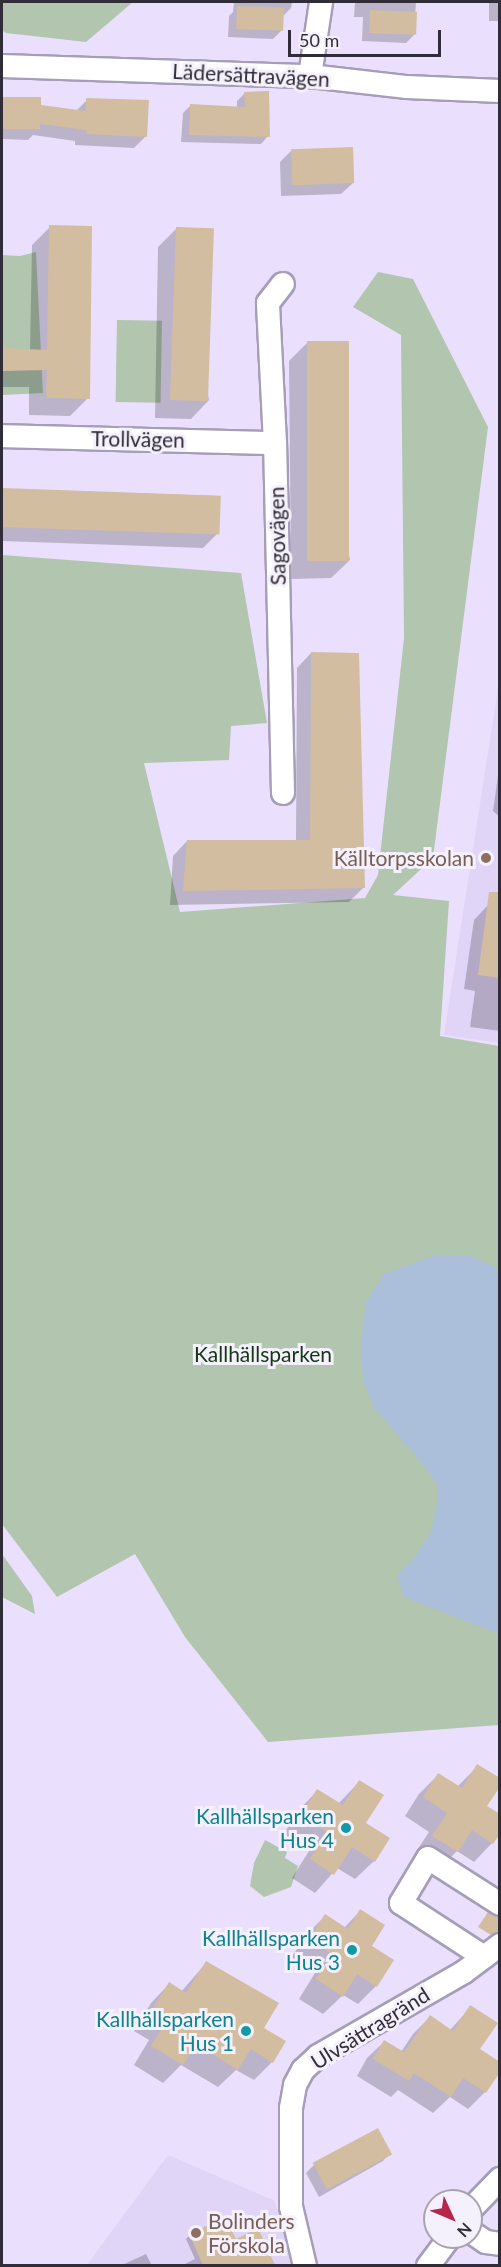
<!DOCTYPE html>
<meta charset="utf-8">
<style>
body{margin:0}
#map{position:relative;width:501px;height:2267px;overflow:hidden;background:#eae0fd;font-family:Lato,sans-serif}
div>[style]{position:absolute}
.built>*{inset:0;background:#e0d4f7}
.green>*{inset:0;background:#b1c5af;transform-origin:0 0}
.water>*{inset:0;background:#abbfdb}
.shadow>*{inset:0;background:#0003;transform-origin:0 0}
.building>*{inset:0;background:#d2bda0;transform-origin:0 0}
.roads{filter:drop-shadow(2px 0 #a69db8) drop-shadow(-2px 0 #a69db8) drop-shadow(0 2px #a69db8) drop-shadow(0 -2px #a69db8)}
.minor>*{height:22px;margin:-11px;padding:0 11px;transform-origin:11px;border-radius:11px;background:#fff}
.dots>*{width:16px;height:16px;translate:-50% -50%;box-sizing:border-box;border:3px solid #f5f1fc;border-radius:50%}
span{translate:-50% -50%;white-space:nowrap;text-align:center;line-height:1.15;-webkit-text-stroke:6px #f5f1fc;paint-order:stroke}
.street-label{font-size:21px;color:#312d38}
.education-label{font-size:21px;color:#785e54}
.right{translate:-100% -50%;text-align:right}
.left{translate:0 -50%;text-align:left}
.park-label{font-size:21px;color:#123712}
.culture-label{font-size:21px;color:#0d838f}
.frame{position:absolute;inset:0;border:3px solid #312d38;pointer-events:none}
.north{position:absolute;left:423px;top:2189px;width:60px;height:60px;box-sizing:border-box;background:#f5f1fc;border:2px solid #a7a3ae;border-radius:50%;rotate:134deg;font-size:16px;font-weight:700;line-height:24px;text-align:center;color:#312d38}
.north::after{content:'';display:block;margin:auto;width:21px;height:27px;background:#b7264b;clip-path:polygon(50% 0,100% 100%,50% 72%,0 100%)}
.scale{position:absolute;left:288px;top:30px;width:153px;height:27px;box-sizing:border-box;border:3px solid #312d38;border-top:0;padding-left:8px;font-size:18px;line-height:21px;white-space:nowrap;color:#312d38;-webkit-text-stroke:4px #f5f1fc;paint-order:stroke}
</style>
<div id="map">
<div class="built">
<div style="clip-path:polygon(499px 682px,499px 1043px,444px 1035px)"></div>
<div style="clip-path:polygon(168px 2155px,275px 2201px,291px 2265px,86px 2266px)"></div>
</div>
<div class="green">
<div style="clip-path:polygon(2px 2px,133px 2px,86px 42px,6px 33px,2px 30px)"></div>
<div style="clip-path:polygon(36px 252px,43px 393px,2px 395px,2px 255px,20px 256px)"></div>
<div style="clip-path:polygon(378px 272px,413px 279px,488px 427px,433px 858px,393px 895px,449px 901px,440px 1036px,499px 1046px,499px 1725px,268px 1742px,185px 1637px,135px 1554px,57px 1597px,2px 1524px,2px 555px,241px 573px,267px 723px,231px 726px,229px 760px,144px 763px,180px 912px,365px 898px,378px 875px,404px 638px,401px 335px,353px 307px)"></div>
<div style="left:117px;top:320px;width:45px;height:82px;rotate:1deg"></div>
<div style="clip-path:polygon(2px 1554px,32px 1596px,35px 1614px,2px 1597px)"></div>
<div style="clip-path:polygon(265px 1840px,287px 1852px,285px 1858px,298px 1866px,291px 1887px,264px 1897px,250px 1886px,254px 1863px)"></div>
</div>
<div class="water">
<div style="clip-path:polygon(436px 1255px,469px 1255px,496px 1268px,499px 1272px,499px 1634px,404px 1597px,397px 1575px,412px 1561px,431px 1533px,438px 1499px,437px 1484px,422px 1463px,375px 1409px,363px 1380px,361px 1344px,366px 1302px,384px 1274px)"></div>
</div>
<div class="shadow">
<div style="clip-path:polygon(234px 2px,292px 2px,291px 8px,283px 16px,281px 31px,273px 39px,228px 37px,229px 16px,233px 12px)"></div>
<div style="clip-path:polygon(355px 2px,416px 2px,414px 35px,406px 43px,362px 41px,363px 17px,354px 17px)"></div>
<div style="left:489px;top:2px;width:11px;height:19px"></div>
<div style="clip-path:polygon(245px 93px,268px 136px,261px 144px,181px 142px,183px 113px,191px 105px,237px 108px,237px 101px)"></div>
<div style="clip-path:polygon(2px 98px,40px 99px,39px 106px,76px 111px,87px 100px,145px 137px,134px 148px,75px 145px,75px 141px,33px 135px,28px 140px,2px 139px)"></div>
<div style="clip-path:polygon(292px 150px,353px 183px,341px 194px,281px 196px,280px 162px)"></div>
<div style="clip-path:polygon(50px 227px,88px 398px,70px 416px,29px 415px,29px 387px,2px 387px,2px 352px,30px 351px,32px 245px)"></div>
<div style="clip-path:polygon(176px 229px,209px 400px,191px 419px,155px 418px,158px 247px)"></div>
<div style="clip-path:polygon(307px 343px,350px 560px,331px 578px,291px 579px,289px 361px)"></div>
<div style="clip-path:polygon(2px 489px,219px 496px,218px 533px,203px 548px,2px 541px)"></div>
<div style="clip-path:polygon(311px 653px,364px 887px,349px 902px,170px 905px,173px 856px,187px 841px,296px 842px,297px 668px)"></div>
<div style="clip-path:polygon(500px 762px,500px 817px,493px 811px)"></div>
<div style="clip-path:polygon(488px 905px,500px 907px,500px 1031px,470px 1027px,475px 991px,464px 989px,474px 920px)"></div>
<div style="clip-path:polygon(478px 1766px,492px 1843px,474px 1862px,457px 1851px,438px 1870px,414px 1855px,429px 1832px,405px 1816px,419px 1794px,438px 1775px,457px 1787px)"></div>
<div style="clip-path:polygon(359px 1782px,364px 1824px,374px 1861px,355px 1879px,337px 1868px,315px 1893px,292px 1878px,309px 1851px,283px 1835px,299px 1810px,317px 1791px,338px 1804px)"></div>
<div style="clip-path:polygon(360px 1911px,376px 1986px,358px 2004px,343px 1995px,323px 2014px,299px 1999px,315px 1973px,291px 1958px,307px 1934px,325px 1916px,344px 1928px)"></div>
<div style="clip-path:polygon(206px 1963px,262px 2028px,272px 2062px,254px 2080px,236px 2070px,218px 2087px,181px 2065px,163px 2083px,134px 2065px,149px 2040px,134px 2031px,151px 2003px,169px 1984px,181px 1992px)"></div>
<div style="clip-path:polygon(471px 2007px,485px 2092px,468px 2109px,450px 2097px,433px 2113px,398px 2090px,391px 2097px,357px 2076px,367px 2058px,384px 2042px,401px 2052px,413px 2034px,430px 2017px,450px 2030px)"></div>
<div style="clip-path:polygon(377px 2130px,390px 2153px,383px 2161px,319px 2197px,306px 2173px,314px 2165px)"></div>
<div style="clip-path:polygon(257px 2230px,273px 2266px,181px 2266px,195px 2259px,186px 2239px,190px 2235px,235px 2241px)"></div>
<div style="clip-path:polygon(146px 2254px,152px 2266px,120px 2266px)"></div>
</div>
<div class="building">
<div style="left:237px;top:6px;width:47px;height:23px;rotate:2deg"></div>
<div style="left:370px;top:10px;width:47px;height:23px;rotate:2deg"></div>
<div style="clip-path:polygon(269px 91px,270px 137px,189px 135px,190px 104px,245px 107px,244px 92px)"></div>
<div style="clip-path:polygon(2px 97px,41px 97px,41px 105px,86px 111px,86px 98px,149px 100px,147px 137px,86px 134px,86px 130px,40px 124px,40px 129px,2px 129px)"></div>
<div style="left:353px;top:147px;width:36px;height:62px;rotate:88deg"></div>
<div style="clip-path:polygon(49px 225px,92px 226px,90px 399px,46px 398px,47px 370px,2px 371px,3px 348px,47px 350px)"></div>
<div style="left:176px;top:227px;width:38px;height:173px;rotate:2deg"></div>
<div style="left:307px;top:341px;width:42px;height:220px"></div>
<div style="left:2px;top:488px;width:219px;height:39px;rotate:2deg"></div>
<div style="clip-path:polygon(311px 652px,359px 653px,365px 888px,183px 891px,187px 840px,310px 840px)"></div>
<div style="clip-path:polygon(489px 892px,500px 892px,500px 978px,478px 975px)"></div>
<div style="clip-path:polygon(477px 1764px,500px 1778px,500px 1787px,487px 1806px,500px 1814px,500px 1834px,493px 1844px,472px 1830px,458px 1852px,432px 1836px,447px 1813px,423px 1797px,438px 1773px,462px 1788px)"></div>
<div style="clip-path:polygon(359px 1780px,384px 1795px,366px 1823px,390px 1838px,375px 1862px,352px 1847px,334px 1875px,310px 1859px,327px 1832px,301px 1815px,317px 1789px,343px 1805px)"></div>
<div style="clip-path:polygon(360px 1909px,385px 1925px,372px 1946px,394px 1960px,377px 1987px,357px 1974px,343px 1997px,316px 1979px,332px 1954px,309px 1939px,325px 1914px,348px 1929px)"></div>
<div style="clip-path:polygon(488px 1912px,500px 1917px,500px 1932px,491px 1935px,478px 1927px)"></div>
<div style="clip-path:polygon(206px 1961px,279px 2003px,264px 2028px,286px 2041px,273px 2063px,251px 2049px,238px 2070px,196px 2044px,183px 2065px,151px 2046px,167px 2021px,151px 2011px,169px 1982px,186px 1993px)"></div>
<div style="clip-path:polygon(470px 2005px,498px 2023px,480px 2049px,500px 2062px,500px 2072px,486px 2093px,463px 2078px,451px 2097px,414px 2073px,409px 2081px,373px 2059px,384px 2040px,404px 2052px,430px 2015px,453px 2031px)"></div>
<div style="left:378px;top:2128px;width:30px;height:74px;rotate:62deg"></div>
<div style="clip-path:polygon(225px 2217px,236px 2239px,258px 2228px,275px 2265px,203px 2265px,189px 2234px)"></div>
</div>
<div class="roads">
<div class="minor">
<div style="left:2px;top:66px;width:308px;rotate:1.9deg"></div>
<div style="left:310px;top:76px;width:98px;rotate:6.5deg"></div>
<div style="left:407px;top:87px;width:93px;rotate:2.5deg"></div>
<div style="left:310px;top:76px;width:75px;rotate:-81.5deg"></div>
<div style="left:2px;top:436px;width:273px;rotate:1.5deg"></div>
<div style="left:283px;top:793px;width:350px;rotate:-91.3deg"></div>
<div style="left:275px;top:443px;width:140px;rotate:-92.9deg"></div>
<div style="left:268px;top:303px;width:24px;rotate:-52deg"></div>
<div style="left:484px;top:1957px;width:99px;rotate:-147deg"></div>
<div style="left:401px;top:1903px;width:52px;rotate:-59deg"></div>
<div style="left:428px;top:1858px;width:85px;rotate:32.6deg"></div>
<div style="left:471px;top:2209px;width:42px;rotate:-46deg"></div>
<div style="left:471px;top:2232px;width:18px;rotate:34deg"></div>
<div style="left:486px;top:2242px;width:14px;rotate:8deg"></div>
<div style="left:305px;top:2266px;width:61px;rotate:-103.3deg"></div>
<div style="left:291px;top:2207px;width:99px;rotate:-90deg"></div>
<div style="left:291px;top:2108px;width:23px;rotate:-80deg"></div>
<div style="left:295px;top:2085px;width:17px;rotate:-62deg"></div>
<div style="left:303px;top:2070px;width:21px;rotate:-43deg"></div>
<div style="left:318px;top:2056px;width:168px;rotate:-29.9deg"></div>
<div style="left:464px;top:1972px;width:45px;rotate:-36.9deg"></div>
<div style="left:428px;top:2266px;width:36px;rotate:-53deg"></div>
</div>
</div>
<div class="dots">
<div style="left:486px;top:858px;background:#8d6e63"></div>
<div style="left:346px;top:1828px;background:#0f9aa8"></div>
<div style="left:352px;top:1950px;background:#0f9aa8"></div>
<div style="left:246px;top:2031px;background:#0f9aa8"></div>
<div style="left:196px;top:2233px;background:#8d6e63"></div>
</div>
<div class="street-label">
<span style="left:251px;top:75px;rotate:3deg">Lädersättravägen</span>
<span style="left:138px;top:439px;rotate:1deg">Trollvägen</span>
<span style="left:277px;top:536px;rotate:-91deg">Sagovägen</span>
<span style="left:370px;top:2028px;rotate:-32deg">Ulvsättragränd</span>
</div>
<div class="education-label">
<span class="right" style="left:474px;top:858px">Källtorpsskolan</span>
<span class="left" style="left:208px;top:2233px">Bolinders<br>Förskola</span>
</div>
<div class="park-label">
<span style="left:263px;top:1354px">Kallhällsparken</span>
</div>
<div class="culture-label">
<span class="right" style="left:334px;top:1828px">Kallhällsparken<br>Hus 4</span>
<span class="right" style="left:340px;top:1950px">Kallhällsparken<br>Hus 3</span>
<span class="right" style="left:234px;top:2031px">Kallhällsparken<br>Hus 1</span>
</div>
<div class="frame"></div>
<div class="north">N</div>
<div class="scale">50 m</div>
</div>
